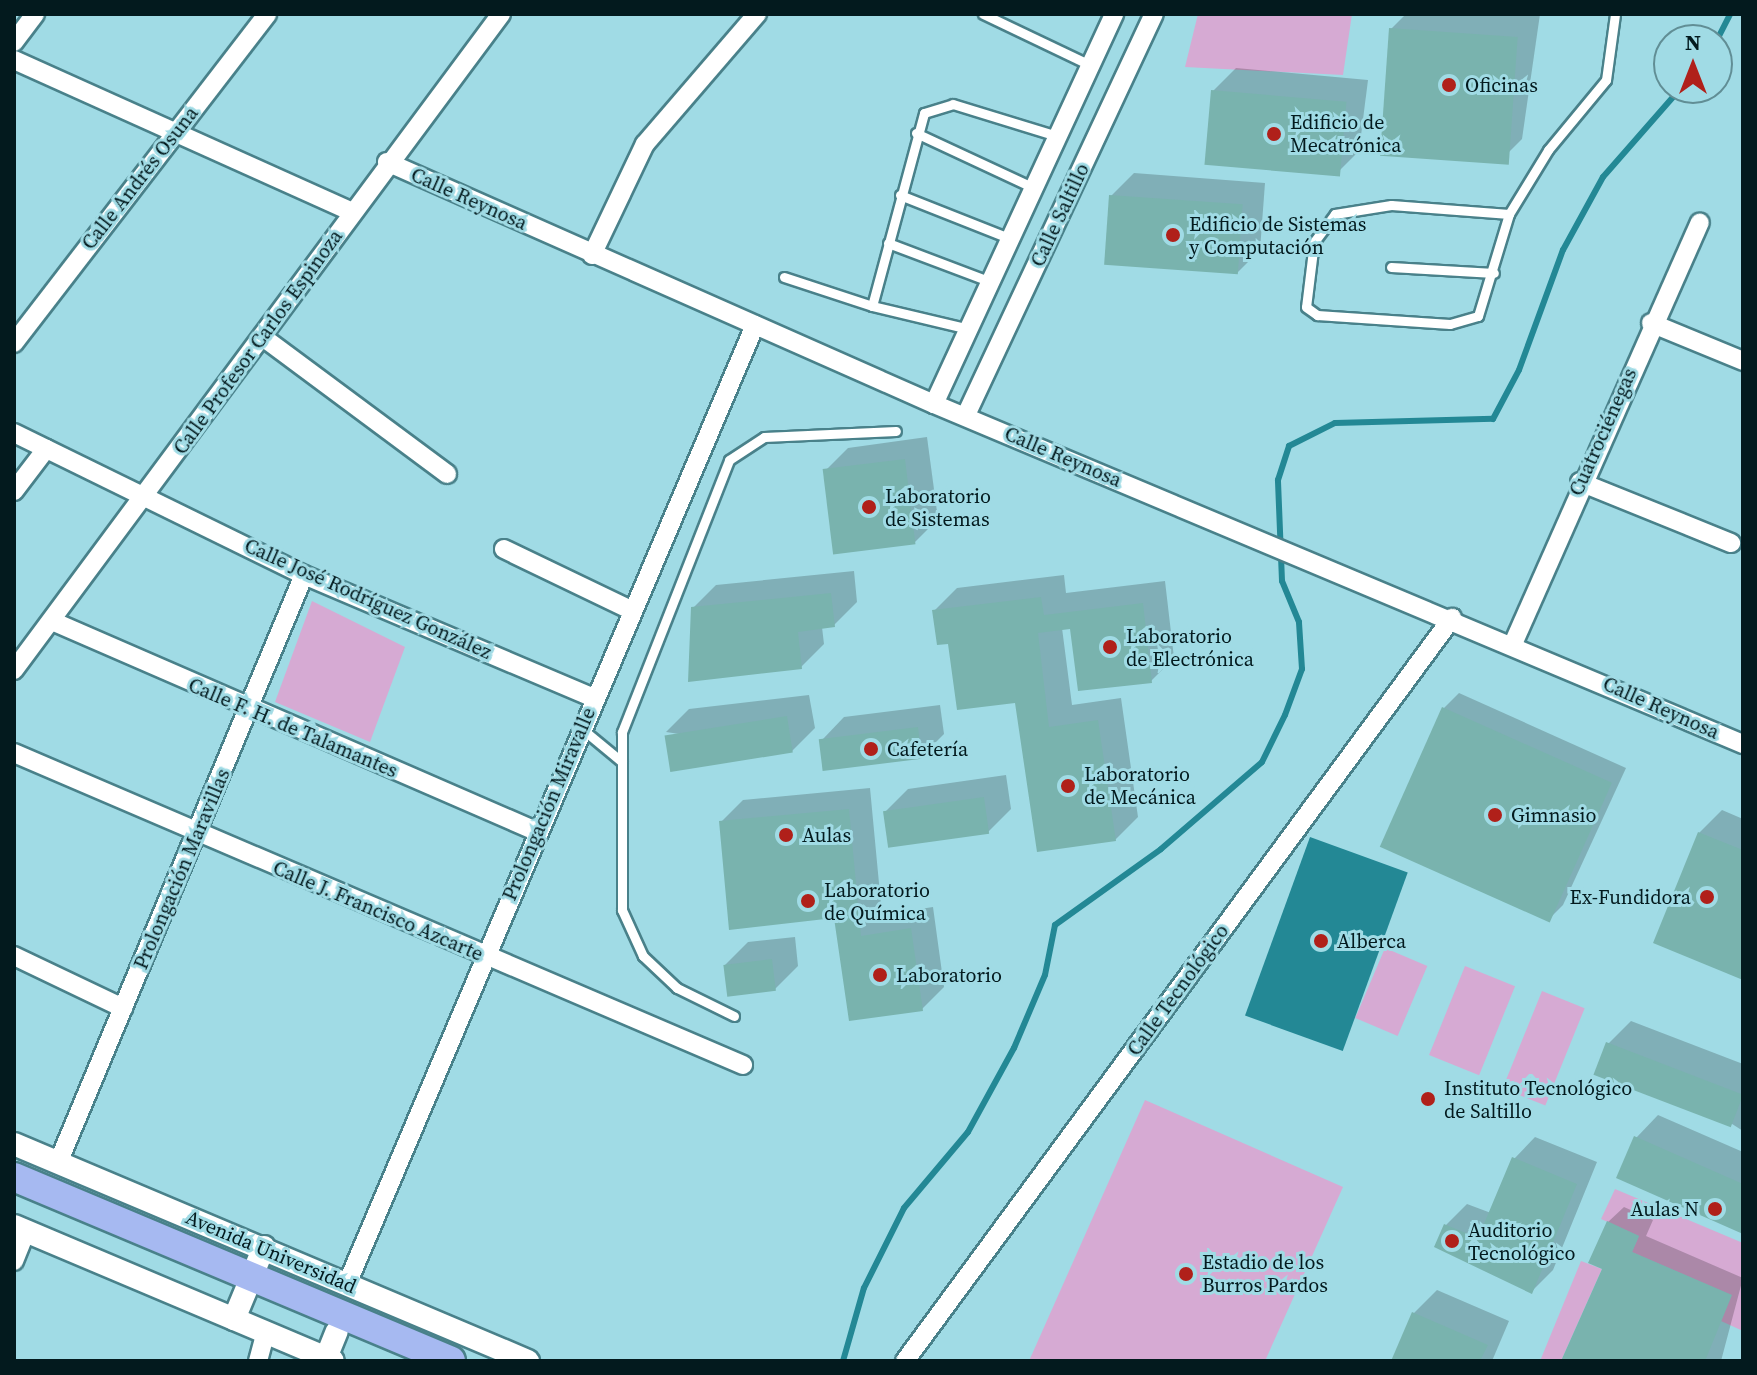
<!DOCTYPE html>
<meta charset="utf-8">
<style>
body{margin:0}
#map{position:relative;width:1757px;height:1375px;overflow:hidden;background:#a0dbe5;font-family:"Source Serif 4",serif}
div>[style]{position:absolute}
.green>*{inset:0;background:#d6aad3;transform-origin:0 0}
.water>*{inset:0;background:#238895;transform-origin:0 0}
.shadow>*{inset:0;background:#0003}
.stream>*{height:6px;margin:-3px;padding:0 3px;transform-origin:3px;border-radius:3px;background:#238895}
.building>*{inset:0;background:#79b3ae;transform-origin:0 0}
.roads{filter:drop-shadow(2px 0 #49818a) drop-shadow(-2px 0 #49818a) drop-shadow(0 2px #49818a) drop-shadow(0 -2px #49818a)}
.service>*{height:9px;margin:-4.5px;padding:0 4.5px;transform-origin:4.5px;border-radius:4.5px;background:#fff}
.minor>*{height:18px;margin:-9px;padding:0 9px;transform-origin:9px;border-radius:9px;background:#fff}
.tertiary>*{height:22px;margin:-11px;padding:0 11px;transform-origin:11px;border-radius:11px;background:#fff}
.primary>*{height:28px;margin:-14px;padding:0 14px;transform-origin:14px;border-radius:14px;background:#a6b9f1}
.dots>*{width:22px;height:22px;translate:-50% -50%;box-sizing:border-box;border:4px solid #a0dbe5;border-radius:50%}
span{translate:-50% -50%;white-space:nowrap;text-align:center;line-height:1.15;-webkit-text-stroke:6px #a0dbe5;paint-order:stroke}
.poi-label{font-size:20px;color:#031a1e}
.left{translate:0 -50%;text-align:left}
.right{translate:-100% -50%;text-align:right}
.street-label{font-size:20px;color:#031a1e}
.frame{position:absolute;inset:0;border:16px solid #031a1e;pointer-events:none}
.north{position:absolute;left:1653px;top:24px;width:80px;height:80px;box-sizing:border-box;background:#a0dbe5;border:2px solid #618e95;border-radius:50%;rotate:0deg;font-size:22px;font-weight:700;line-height:32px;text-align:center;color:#031a1e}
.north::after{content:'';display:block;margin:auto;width:28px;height:36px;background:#b0201a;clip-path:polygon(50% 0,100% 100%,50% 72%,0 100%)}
</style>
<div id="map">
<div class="green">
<div style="clip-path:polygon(1198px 14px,1352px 14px,1343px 75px,1185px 67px)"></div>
<div style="clip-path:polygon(312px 601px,405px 647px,370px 742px,275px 702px)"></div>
<div style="left:1385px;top:948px;width:46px;height:76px;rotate:23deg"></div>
<div style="left:1465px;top:966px;width:54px;height:96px;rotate:22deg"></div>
<div style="left:1542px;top:991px;width:46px;height:105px;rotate:22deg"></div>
<div style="clip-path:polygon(1145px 1100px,1343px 1187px,1265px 1361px,1029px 1361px)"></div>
<div style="clip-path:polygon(1615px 1189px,1743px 1243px,1743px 1331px,1721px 1321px,1731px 1295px,1632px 1252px,1639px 1236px,1601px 1219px)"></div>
<div style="clip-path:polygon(1581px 1261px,1602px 1269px,1561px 1361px,1540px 1361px)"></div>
</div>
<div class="water">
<div style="left:1310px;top:837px;width:104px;height:190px;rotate:20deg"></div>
</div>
<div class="shadow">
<div style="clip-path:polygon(1406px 14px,1540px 14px,1522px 139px,1499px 162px,1391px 29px)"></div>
<div style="clip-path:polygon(1236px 68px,1368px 80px,1359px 151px,1336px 174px,1213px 91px)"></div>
<div style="clip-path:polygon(1134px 173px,1265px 183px,1260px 250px,1237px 273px,1111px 196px)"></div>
<div style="clip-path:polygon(927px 437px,938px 519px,915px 542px,825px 471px,848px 448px)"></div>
<div style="clip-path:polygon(854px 571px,857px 602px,834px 625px,822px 627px,824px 644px,801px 667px,693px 608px,716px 585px)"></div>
<div style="clip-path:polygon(1064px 575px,1066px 593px,1165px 581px,1174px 658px,1151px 681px,1072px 627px,1062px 628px,1072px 705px,1121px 698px,1138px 817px,1115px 840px,1017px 700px,950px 642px,934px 611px,957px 588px)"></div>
<div style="clip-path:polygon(1459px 693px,1626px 768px,1563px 905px,1548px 920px,1444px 708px)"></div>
<div style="clip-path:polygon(809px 695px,815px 728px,792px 751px,666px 732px,689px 709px)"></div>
<div style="clip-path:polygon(940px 705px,944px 734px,921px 757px,822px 740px,844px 717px)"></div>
<div style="clip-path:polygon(1006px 775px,1011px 809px,988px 832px,885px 812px,908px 789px)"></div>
<div style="clip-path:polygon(870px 788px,882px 915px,933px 907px,944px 987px,922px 1009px,836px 916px,721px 822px,743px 800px)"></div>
<div style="clip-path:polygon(1722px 810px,1743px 819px,1743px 978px,1699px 833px)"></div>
<div style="clip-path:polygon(795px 937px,798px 966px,775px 989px,725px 965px,748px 942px)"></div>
<div style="clip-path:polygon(1631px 1021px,1743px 1064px,1743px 1131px,1608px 1044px)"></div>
<div style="clip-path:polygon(1658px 1115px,1743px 1152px,1743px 1232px,1636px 1138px)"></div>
<div style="clip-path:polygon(1535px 1137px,1597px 1162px,1553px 1270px,1531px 1292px,1445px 1226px,1467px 1204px,1491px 1213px,1514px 1159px)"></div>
<div style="clip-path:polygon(1624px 1207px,1653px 1220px,1646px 1236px,1743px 1278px,1721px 1361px,1564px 1361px,1605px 1268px,1608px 1222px)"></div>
<div style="clip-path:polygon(1437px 1290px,1509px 1321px,1492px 1361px,1393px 1361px,1414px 1313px)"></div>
</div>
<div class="stream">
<div style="left:1717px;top:40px;width:29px;rotate:-63deg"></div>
<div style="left:843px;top:1361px;width:76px;rotate:-74deg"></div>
<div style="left:864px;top:1288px;width:89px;rotate:-63.4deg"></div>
<div style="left:904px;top:1208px;width:99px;rotate:-49.9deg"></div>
<div style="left:968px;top:1132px;width:96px;rotate:-61.3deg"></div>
<div style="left:1014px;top:1048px;width:79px;rotate:-67deg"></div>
<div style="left:1045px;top:975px;width:51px;rotate:-78.7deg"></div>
<div style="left:1055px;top:925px;width:130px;rotate:-35.6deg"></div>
<div style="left:1161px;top:849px;width:133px;rotate:-40.7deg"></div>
<div style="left:1262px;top:762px;width:52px;rotate:-63.9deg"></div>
<div style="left:1285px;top:715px;width:49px;rotate:-69.7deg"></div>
<div style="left:1302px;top:669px;width:47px;rotate:-93.7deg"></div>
<div style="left:1299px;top:622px;width:44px;rotate:-112.5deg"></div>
<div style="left:1282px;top:581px;width:101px;rotate:-92.3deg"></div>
<div style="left:1278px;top:480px;width:36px;rotate:-72deg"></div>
<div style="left:1289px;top:446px;width:51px;rotate:-26.6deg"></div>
<div style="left:1335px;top:423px;width:158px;rotate:-1.5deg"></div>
<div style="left:1493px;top:419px;width:55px;rotate:-62deg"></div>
<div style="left:1519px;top:370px;width:128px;rotate:-69.9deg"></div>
<div style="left:1563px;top:250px;width:83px;rotate:-61.3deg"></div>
<div style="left:1603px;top:177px;width:118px;rotate:-48.8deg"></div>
</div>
<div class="building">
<div style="left:1389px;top:28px;width:129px;height:128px;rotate:4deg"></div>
<div style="left:1211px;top:90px;width:136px;height:75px;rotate:5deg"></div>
<div style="left:1109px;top:195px;width:134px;height:70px;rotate:4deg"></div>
<div style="left:905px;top:459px;width:86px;height:83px;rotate:83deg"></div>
<div style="clip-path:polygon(831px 593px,835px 627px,798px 632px,802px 669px,688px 682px,691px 607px)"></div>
<div style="clip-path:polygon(1041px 597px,1044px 615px,1143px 603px,1152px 683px,1078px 691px,1070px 629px,1038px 633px,1049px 727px,1098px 720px,1116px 841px,1037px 852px,1015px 703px,957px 710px,948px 644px,937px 645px,932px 610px)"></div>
<div style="left:1442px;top:707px;width:186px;height:153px;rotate:24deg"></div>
<div style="left:787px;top:716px;width:37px;height:124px;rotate:81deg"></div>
<div style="left:918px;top:727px;width:32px;height:100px;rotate:83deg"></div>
<div style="left:984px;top:797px;width:37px;height:102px;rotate:82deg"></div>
<div style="clip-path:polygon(849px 809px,861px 936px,911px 928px,923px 1011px,849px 1021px,834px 918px,729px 930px,719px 821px)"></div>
<div style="clip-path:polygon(1698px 832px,1743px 850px,1743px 980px,1653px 943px)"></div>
<div style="left:772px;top:959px;width:32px;height:49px;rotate:83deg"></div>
<div style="left:1606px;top:1042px;width:147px;height:35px;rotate:21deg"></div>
<div style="clip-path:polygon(1634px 1136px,1743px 1184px,1743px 1234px,1616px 1178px)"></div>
<div style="clip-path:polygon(1512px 1157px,1577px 1184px,1532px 1294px,1434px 1247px,1444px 1224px,1478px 1238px)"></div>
<div style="clip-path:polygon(1607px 1221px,1639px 1236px,1632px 1252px,1732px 1295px,1705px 1361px,1561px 1361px,1602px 1269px,1588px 1263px)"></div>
<div style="clip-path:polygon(1412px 1312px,1488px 1345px,1480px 1361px,1391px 1361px)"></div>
</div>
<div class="roads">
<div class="service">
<div style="left:983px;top:14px;width:119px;rotate:25.5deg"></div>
<div style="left:916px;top:133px;width:130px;rotate:25deg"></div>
<div style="left:900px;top:195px;width:119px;rotate:21.6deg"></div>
<div style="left:1509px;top:214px;width:118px;rotate:-175.6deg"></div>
<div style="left:1391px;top:205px;width:57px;rotate:170.9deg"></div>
<div style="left:1335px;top:214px;width:35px;rotate:127deg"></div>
<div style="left:1314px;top:242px;width:65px;rotate:97deg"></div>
<div style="left:1306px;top:307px;width:14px;rotate:36deg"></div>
<div style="left:1317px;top:315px;width:133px;rotate:3.9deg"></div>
<div style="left:1450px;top:324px;width:29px;rotate:-16deg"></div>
<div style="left:1478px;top:316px;width:107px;rotate:-73.1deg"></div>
<div style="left:1509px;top:214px;width:75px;rotate:-58.6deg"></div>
<div style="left:1548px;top:150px;width:91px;rotate:-50.4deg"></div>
<div style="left:1606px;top:80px;width:67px;rotate:-82.2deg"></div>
<div style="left:888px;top:243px;width:110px;rotate:20.7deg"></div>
<div style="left:1391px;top:267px;width:103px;rotate:3.3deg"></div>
<div style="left:784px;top:277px;width:93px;rotate:18.2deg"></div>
<div style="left:969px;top:329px;width:100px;rotate:-166.7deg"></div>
<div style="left:872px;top:306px;width:200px;rotate:-74.9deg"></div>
<div style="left:924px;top:113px;width:30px;rotate:-17deg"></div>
<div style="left:953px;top:104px;width:109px;rotate:17.1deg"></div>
<div style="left:581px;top:728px;width:52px;rotate:39.5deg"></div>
<div style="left:734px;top:1016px;width:64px;rotate:-153.8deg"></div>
<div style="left:677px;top:988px;width:47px;rotate:-136.7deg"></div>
<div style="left:643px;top:956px;width:51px;rotate:-114.5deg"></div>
<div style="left:622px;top:910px;width:178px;rotate:-90deg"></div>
<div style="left:622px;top:732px;width:292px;rotate:-68.5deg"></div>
<div style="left:729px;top:460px;width:42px;rotate:-33.3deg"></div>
<div style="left:764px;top:437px;width:132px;rotate:-2.6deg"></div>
</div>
<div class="minor">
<div style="left:14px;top:42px;width:35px;rotate:-53deg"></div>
<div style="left:14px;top:60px;width:371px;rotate:24.2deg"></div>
<div style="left:387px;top:162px;width:598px;rotate:23.87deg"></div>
<div style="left:934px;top:404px;width:878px;rotate:22.8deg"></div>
<div style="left:592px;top:255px;width:123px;rotate:-64.5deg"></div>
<div style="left:645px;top:144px;width:172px;rotate:-49.3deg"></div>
<div style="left:1651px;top:323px;width:100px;rotate:22.4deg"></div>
<div style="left:264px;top:338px;width:228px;rotate:36.6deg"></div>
<div style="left:14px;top:343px;width:415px;rotate:-52.4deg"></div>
<div style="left:934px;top:404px;width:430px;rotate:-65.2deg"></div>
<div style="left:966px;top:415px;width:443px;rotate:-64.9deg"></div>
<div style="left:14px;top:433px;width:323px;rotate:26.1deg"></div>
<div style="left:304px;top:575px;width:315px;rotate:23deg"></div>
<div style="left:1580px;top:482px;width:163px;rotate:22deg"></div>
<div style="left:14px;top:491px;width:53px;rotate:-52.7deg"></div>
<div style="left:504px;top:549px;width:141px;rotate:25.7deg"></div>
<div style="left:52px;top:621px;width:528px;rotate:23.46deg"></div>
<div style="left:1513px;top:644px;width:461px;rotate:-66.1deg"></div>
<div style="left:14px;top:670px;width:817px;rotate:-53.41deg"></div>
<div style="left:14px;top:753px;width:793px;rotate:23.17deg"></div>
<div style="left:14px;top:956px;width:121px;rotate:25.5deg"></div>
<div style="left:58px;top:1163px;width:637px;rotate:-67.3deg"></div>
<div style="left:14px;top:1261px;width:32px;rotate:-68deg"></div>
<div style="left:347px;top:1284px;width:1042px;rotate:-66.95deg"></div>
<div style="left:258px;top:1361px;width:30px;rotate:-75deg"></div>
<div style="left:905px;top:1361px;width:923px;rotate:-53.64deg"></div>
</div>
<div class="tertiary">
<div style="left:14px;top:1144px;width:558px;rotate:22.89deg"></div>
<div style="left:14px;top:1226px;width:346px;rotate:22.9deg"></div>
<div style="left:234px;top:1319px;width:78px;rotate:-67.4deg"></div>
<div style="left:326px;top:1358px;width:29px;rotate:-68deg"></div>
</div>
<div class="primary">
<div style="left:14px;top:1177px;width:474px;rotate:22.8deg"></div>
</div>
</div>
<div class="dots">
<div style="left:1449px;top:85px;background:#b0201a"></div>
<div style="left:1274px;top:134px;background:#b0201a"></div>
<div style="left:1173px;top:235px;background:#b0201a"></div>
<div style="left:869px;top:507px;background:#b0201a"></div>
<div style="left:1110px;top:647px;background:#b0201a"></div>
<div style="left:871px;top:749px;background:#b0201a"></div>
<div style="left:1068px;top:786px;background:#b0201a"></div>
<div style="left:1495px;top:815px;background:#b0201a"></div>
<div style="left:786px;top:835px;background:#b0201a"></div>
<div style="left:1707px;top:897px;background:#b0201a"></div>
<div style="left:808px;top:901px;background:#b0201a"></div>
<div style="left:1321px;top:941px;background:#b0201a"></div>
<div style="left:880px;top:975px;background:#b0201a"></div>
<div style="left:1428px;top:1099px;background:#b0201a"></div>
<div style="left:1715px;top:1209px;background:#b0201a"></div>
<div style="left:1452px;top:1241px;background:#b0201a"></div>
<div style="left:1186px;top:1274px;background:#b0201a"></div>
</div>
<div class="poi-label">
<span class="left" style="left:1465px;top:85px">Oficinas</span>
<span class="left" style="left:1290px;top:134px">Edificio de<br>Mecatrónica</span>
<span class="left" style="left:1189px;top:236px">Edificio de Sistemas<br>y Computación</span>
<span class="left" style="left:885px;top:508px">Laboratorio<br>de Sistemas</span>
<span class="left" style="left:1126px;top:648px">Laboratorio<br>de Electrónica</span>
<span class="left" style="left:887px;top:749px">Cafetería</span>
<span class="left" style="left:1084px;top:786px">Laboratorio<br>de Mecánica</span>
<span class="left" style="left:1511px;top:815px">Gimnasio</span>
<span class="left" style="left:802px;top:835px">Aulas</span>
<span class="left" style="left:824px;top:902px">Laboratorio<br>de Química</span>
<span class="right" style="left:1691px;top:897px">Ex-Fundidora</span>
<span class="left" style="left:1337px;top:941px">Alberca</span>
<span class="left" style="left:896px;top:975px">Laboratorio</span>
<span class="left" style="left:1444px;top:1100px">Instituto Tecnológico<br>de Saltillo</span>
<span class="right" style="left:1699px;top:1209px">Aulas N</span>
<span class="left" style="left:1468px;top:1242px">Auditorio<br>Tecnológico</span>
<span class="left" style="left:1202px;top:1274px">Estadio de los<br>Burros Pardos</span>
</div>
<div class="street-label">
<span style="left:140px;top:178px;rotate:-52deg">Calle Andrés Osuna</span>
<span style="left:469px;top:199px;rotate:24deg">Calle Reynosa</span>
<span style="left:1060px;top:215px;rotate:-65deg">Calle Saltillo</span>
<span style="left:258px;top:342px;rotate:-54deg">Calle Profesor Carlos Espinoza</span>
<span style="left:1603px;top:432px;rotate:-66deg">Cuatrociénegas</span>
<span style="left:1063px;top:457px;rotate:23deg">Calle Reynosa</span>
<span style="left:368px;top:599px;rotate:24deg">Calle José Rodríguez González</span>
<span style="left:1661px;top:708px;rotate:24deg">Calle Reynosa</span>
<span style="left:293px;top:728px;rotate:23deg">Calle F. H. de Talamantes</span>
<span style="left:549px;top:804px;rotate:-67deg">Prolongación Miravalle</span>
<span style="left:182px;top:869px;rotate:-67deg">Prolongación Maravillas</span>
<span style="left:378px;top:911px;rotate:23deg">Calle J. Francisco Azcarte</span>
<span style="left:1178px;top:990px;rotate:-54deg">Calle Tecnológico</span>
<span style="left:271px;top:1252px;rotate:23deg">Avenida Universidad</span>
</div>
<div class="frame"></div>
<div class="north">N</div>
</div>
